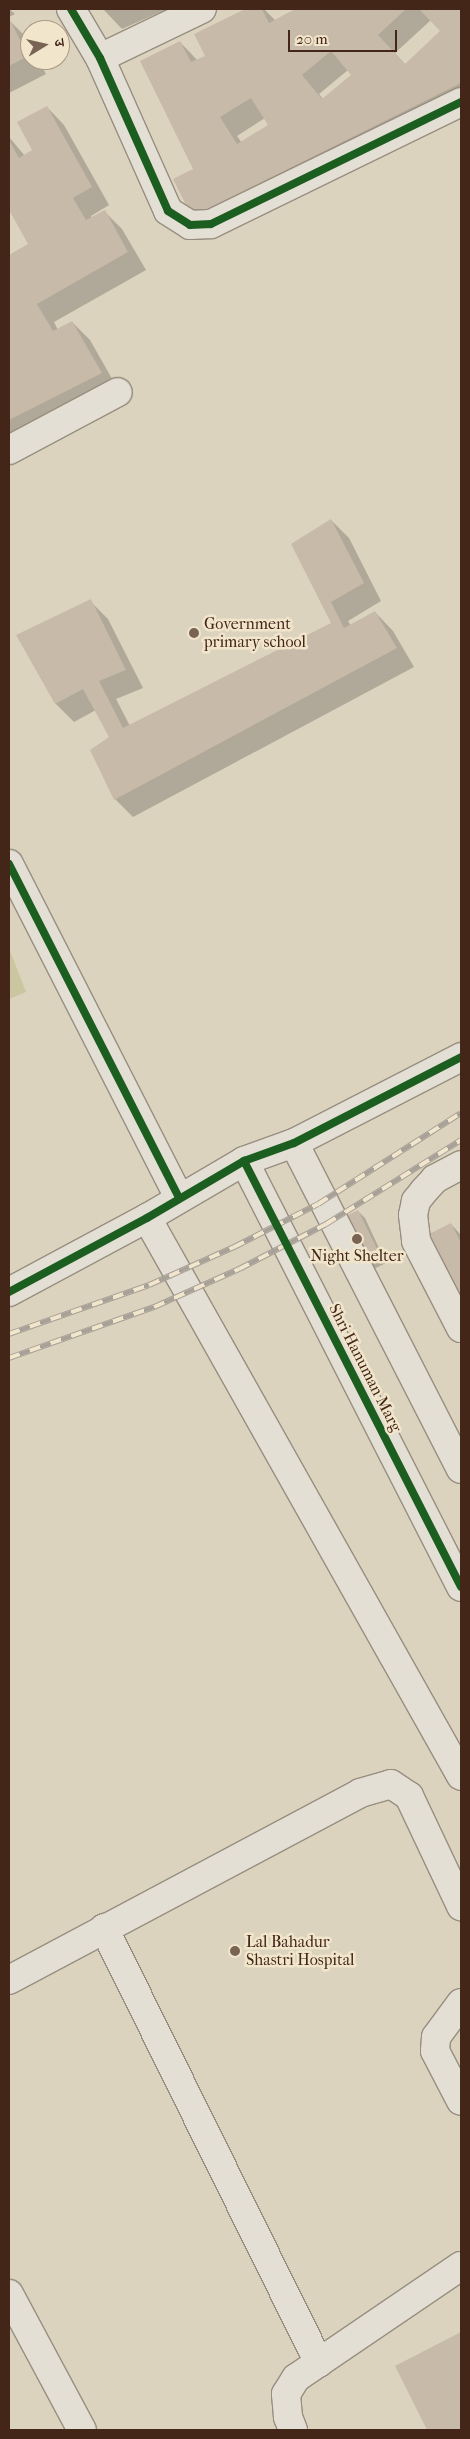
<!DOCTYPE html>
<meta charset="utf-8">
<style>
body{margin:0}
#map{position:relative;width:470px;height:2439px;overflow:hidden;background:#dcd3be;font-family:"IM FELL French Canon","Noto Serif Devanagari",serif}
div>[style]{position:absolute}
.green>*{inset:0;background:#cac7a0}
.shadow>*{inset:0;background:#0003}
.building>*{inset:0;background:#c8baa9;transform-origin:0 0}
.roads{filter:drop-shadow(1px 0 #978e80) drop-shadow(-1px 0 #978e80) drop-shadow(0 1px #978e80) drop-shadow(0 -1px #978e80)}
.minor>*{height:28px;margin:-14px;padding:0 14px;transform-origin:14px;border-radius:14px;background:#e4dfd4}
.rail>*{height:5.5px;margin-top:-2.75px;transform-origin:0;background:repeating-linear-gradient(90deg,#f1e6cc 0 11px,#a8a198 0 22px);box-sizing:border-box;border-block:1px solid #a8a198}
.cycleway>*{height:8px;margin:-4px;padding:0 4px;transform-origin:4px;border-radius:4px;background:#1b5e20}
.dots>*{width:14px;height:14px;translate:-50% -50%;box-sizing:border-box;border:2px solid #f1e6cc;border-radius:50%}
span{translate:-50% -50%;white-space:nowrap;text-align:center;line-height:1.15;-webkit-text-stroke:5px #f1e6cc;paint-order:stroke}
.poi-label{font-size:16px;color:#442619}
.left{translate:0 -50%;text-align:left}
.street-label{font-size:16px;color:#442619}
.frame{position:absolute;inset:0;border:10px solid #442619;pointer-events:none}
.north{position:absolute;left:20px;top:20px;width:50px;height:50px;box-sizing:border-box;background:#f1e6cc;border:1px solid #ac9984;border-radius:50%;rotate:81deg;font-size:14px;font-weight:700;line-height:20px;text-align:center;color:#442619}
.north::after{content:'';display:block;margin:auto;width:18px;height:22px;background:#796353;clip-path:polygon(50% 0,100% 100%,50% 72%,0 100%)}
.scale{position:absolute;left:288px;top:30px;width:109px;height:22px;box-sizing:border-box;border:2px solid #442619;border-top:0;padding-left:6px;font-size:15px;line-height:18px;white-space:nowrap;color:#442619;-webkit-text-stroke:4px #f1e6cc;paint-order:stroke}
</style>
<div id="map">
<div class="green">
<div style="clip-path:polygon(9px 948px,26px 992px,9px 999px)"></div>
</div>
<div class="shadow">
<div style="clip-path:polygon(9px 9px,15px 14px,9px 17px)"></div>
<div style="clip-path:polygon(103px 9px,167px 9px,122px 29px)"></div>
<div style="clip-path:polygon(evenodd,247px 9px,264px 9px,276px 21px,296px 9px,461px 9px,461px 110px,193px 216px,195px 169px,180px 42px,198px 61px,207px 57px,196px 35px,247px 9px,431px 20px,442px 31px,406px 65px,395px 53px,431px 20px,247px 9px,348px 70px,353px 75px,323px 99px,319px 94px,348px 70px,247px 9px,265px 118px,269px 125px,242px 143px,237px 136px,265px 118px)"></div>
<div style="clip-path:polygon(9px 20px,27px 38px,30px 60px,38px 60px,46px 74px,9px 93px)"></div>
<div style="clip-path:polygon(47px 107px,64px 125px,109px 205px,91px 216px,92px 218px,104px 211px,122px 229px,146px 270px,54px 322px,58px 330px,72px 322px,90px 340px,119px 391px,9px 446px,9px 257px,29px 245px,9px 207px,9px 137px,25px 156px,34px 150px)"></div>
<div style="clip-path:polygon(331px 520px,349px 538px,381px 601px,348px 621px,351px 626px,375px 612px,393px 631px,414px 667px,133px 817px,115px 799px,110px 737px,96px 710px,74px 722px,56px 704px,90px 601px,108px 619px,143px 688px,116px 699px,130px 726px,332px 623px,293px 545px)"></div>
<div style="clip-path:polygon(358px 1211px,365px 1218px,386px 1263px,364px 1274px)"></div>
<div style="clip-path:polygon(451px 1224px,461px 1235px,461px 1305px)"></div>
<div style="clip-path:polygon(461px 2333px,461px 2430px,429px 2430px,397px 2367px)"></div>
</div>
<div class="building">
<div style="clip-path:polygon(evenodd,245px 9px,262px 9px,269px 23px,295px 9px,406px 9px,378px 35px,405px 64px,440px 31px,419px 9px,461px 9px,461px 83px,192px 217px,173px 179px,193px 169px,140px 61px,180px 41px,191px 62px,205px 56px,194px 34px,245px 9px,331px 51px,351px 75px,322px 99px,302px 75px,331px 51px,245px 9px,251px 98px,268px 125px,237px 144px,220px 117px,251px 98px)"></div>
<div style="clip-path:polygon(9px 18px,28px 56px,9px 66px)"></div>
<div style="clip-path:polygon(47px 106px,92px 187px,73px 198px,86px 220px,105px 210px,128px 252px,37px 304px,53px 331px,72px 321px,102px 373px,9px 420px,9px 255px,28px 244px,9px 210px,9px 140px,19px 158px,32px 150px,17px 122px)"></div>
<div style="clip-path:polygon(331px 519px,364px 583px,331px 602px,344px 628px,375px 611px,397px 648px,114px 800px,90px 750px,109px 737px,83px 689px,55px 704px,16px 635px,91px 599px,126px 670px,99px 681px,123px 728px,331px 623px,291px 544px)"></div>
<div style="left:358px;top:1210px;width:51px;height:26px;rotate:64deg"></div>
<div style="clip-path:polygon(451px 1223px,461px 1243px,461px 1307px,425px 1236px)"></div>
<div style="clip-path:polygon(461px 2332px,461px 2430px,427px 2430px,395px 2366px)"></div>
</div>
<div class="roads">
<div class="minor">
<div style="left:71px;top:9px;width:57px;rotate:59.4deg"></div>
<div style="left:100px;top:58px;width:167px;rotate:66deg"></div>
<div style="left:168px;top:211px;width:26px;rotate:32deg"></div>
<div style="left:190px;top:225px;width:21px;rotate:-3deg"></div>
<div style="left:211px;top:224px;width:278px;rotate:-26deg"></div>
<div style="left:100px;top:58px;width:113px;rotate:-25.7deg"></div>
<div style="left:9px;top:450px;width:123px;rotate:-28deg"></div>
<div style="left:9px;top:864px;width:374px;rotate:63deg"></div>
<div style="left:294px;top:1143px;width:366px;rotate:62.9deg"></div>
<div style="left:244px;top:1161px;width:478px;rotate:63deg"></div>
<div style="left:461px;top:1165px;width:30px;rotate:152deg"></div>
<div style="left:435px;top:1179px;width:16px;rotate:133deg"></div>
<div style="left:424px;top:1191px;width:13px;rotate:129deg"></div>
<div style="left:416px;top:1201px;width:14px;rotate:102deg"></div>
<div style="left:413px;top:1215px;width:26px;rotate:83deg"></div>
<div style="left:416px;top:1241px;width:98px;rotate:62.7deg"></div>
<div style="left:147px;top:1218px;width:640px;rotate:60.63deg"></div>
<div style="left:9px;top:1292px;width:157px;rotate:-28.2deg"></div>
<div style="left:147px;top:1218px;width:113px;rotate:-30.4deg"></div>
<div style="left:244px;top:1161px;width:53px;rotate:-19.8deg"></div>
<div style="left:294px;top:1143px;width:188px;rotate:-27.2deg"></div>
<div style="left:104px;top:1928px;width:485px;rotate:63.7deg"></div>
<div style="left:9px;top:1980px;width:398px;rotate:-28deg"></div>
<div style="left:360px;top:1793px;width:32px;rotate:-16deg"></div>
<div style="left:391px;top:1784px;width:22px;rotate:34deg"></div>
<div style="left:409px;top:1796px;width:122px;rotate:64.7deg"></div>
<div style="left:461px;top:2003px;width:42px;rotate:126.3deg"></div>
<div style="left:436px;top:2037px;width:14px;rotate:94deg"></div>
<div style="left:435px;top:2051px;width:56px;rotate:62.5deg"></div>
<div style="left:9px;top:2294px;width:154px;rotate:61.8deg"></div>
<div style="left:293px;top:2430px;width:14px;rotate:-111deg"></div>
<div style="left:288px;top:2417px;width:23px;rotate:-95deg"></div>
<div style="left:286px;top:2394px;width:19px;rotate:-58deg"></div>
<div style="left:296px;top:2378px;width:199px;rotate:-34.2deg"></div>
</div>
</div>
<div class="rail">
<div style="left:9px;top:1334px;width:148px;rotate:-19.3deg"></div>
<div style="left:149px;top:1285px;width:93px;rotate:-24.1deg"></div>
<div style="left:234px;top:1247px;width:94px;rotate:-27.1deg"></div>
<div style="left:318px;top:1204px;width:169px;rotate:-32.5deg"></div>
<div style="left:9px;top:1358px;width:154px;rotate:-19.4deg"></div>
<div style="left:154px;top:1307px;width:93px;rotate:-24.1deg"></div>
<div style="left:239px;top:1269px;width:98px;rotate:-27.3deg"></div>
<div style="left:326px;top:1224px;width:159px;rotate:-31.9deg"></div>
</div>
<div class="cycleway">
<div style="left:71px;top:9px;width:57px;rotate:59.4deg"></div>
<div style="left:100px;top:58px;width:167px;rotate:66deg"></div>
<div style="left:168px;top:211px;width:26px;rotate:32deg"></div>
<div style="left:190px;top:225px;width:21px;rotate:-3deg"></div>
<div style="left:211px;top:224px;width:278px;rotate:-26deg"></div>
<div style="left:9px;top:864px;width:374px;rotate:63deg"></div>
<div style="left:244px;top:1161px;width:478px;rotate:63deg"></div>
<div style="left:9px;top:1292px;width:157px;rotate:-28.2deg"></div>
<div style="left:147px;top:1218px;width:113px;rotate:-30.4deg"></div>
<div style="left:244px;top:1161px;width:53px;rotate:-19.8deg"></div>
<div style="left:294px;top:1143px;width:188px;rotate:-27.2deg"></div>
</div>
<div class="dots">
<div style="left:194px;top:633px;background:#796353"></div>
<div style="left:357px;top:1239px;background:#796353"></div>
<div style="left:235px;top:1951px;background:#796353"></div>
</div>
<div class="poi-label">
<span class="left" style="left:204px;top:633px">Government<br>primary school</span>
<span style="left:357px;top:1256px">Night Shelter</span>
<span class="left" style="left:246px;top:1951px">Lal Bahadur<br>Shastri Hospital</span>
</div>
<div class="street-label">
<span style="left:365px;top:1368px;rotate:63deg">Shri Hanuman Marg</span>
</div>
<div class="frame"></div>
<div class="north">उ</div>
<div class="scale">20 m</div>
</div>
